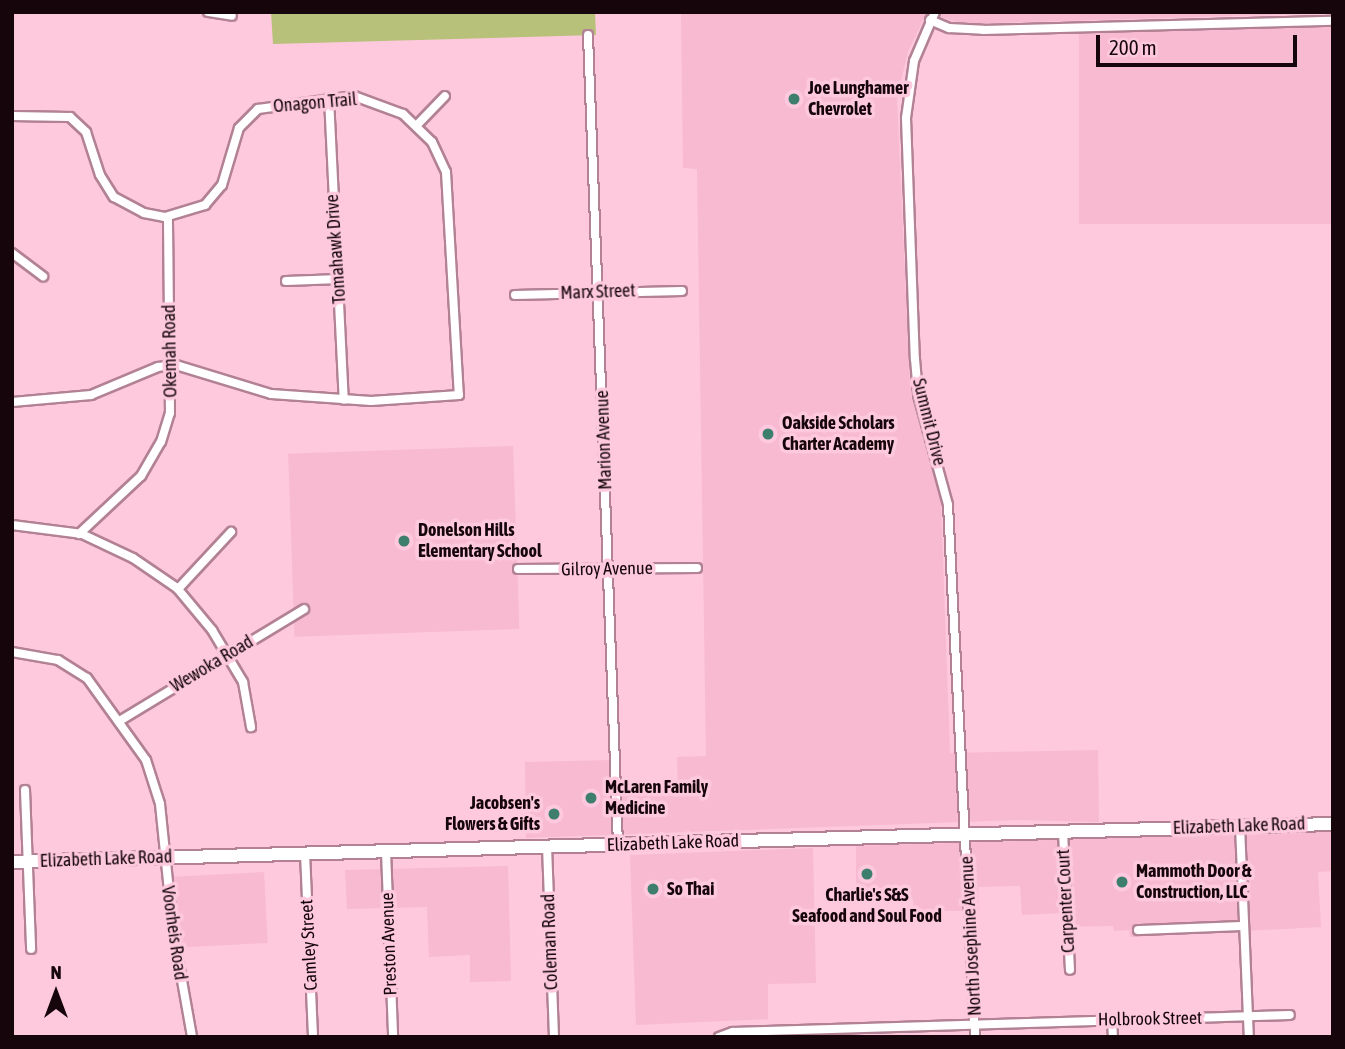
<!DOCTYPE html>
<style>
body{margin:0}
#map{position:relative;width:1345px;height:1049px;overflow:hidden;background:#fec9dc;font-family:"Asap Condensed",sans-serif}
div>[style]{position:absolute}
.built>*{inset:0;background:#f7bad1;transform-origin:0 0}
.green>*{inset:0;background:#b8c17a}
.roads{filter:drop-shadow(2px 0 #b28194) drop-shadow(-2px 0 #b28194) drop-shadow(0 2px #b28194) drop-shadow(0 -2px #b28194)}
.street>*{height:8px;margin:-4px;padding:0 4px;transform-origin:4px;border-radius:4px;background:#fff}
.secondary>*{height:12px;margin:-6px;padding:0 6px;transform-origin:6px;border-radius:6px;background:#fff}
.dots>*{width:19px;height:19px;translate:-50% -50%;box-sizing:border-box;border:4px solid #fec9dc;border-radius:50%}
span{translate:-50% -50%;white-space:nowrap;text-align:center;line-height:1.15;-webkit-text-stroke:7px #fec9dc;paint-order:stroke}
.poi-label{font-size:18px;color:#16060c;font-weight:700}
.left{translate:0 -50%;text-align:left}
.right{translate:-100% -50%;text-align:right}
.street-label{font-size:18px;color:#16060c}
.frame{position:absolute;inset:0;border:14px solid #16060c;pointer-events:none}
.north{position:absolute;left:21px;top:958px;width:70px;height:70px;-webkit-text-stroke:5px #fec9dc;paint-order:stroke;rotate:0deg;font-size:19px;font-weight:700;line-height:28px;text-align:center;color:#16060c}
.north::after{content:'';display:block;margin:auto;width:24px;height:32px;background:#16060c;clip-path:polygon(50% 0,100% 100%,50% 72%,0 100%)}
.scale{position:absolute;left:1096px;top:35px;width:201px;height:32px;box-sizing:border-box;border:4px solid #16060c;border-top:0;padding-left:9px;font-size:21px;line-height:24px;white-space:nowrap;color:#16060c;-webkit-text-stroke:5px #fec9dc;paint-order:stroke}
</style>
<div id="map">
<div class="built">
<div style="clip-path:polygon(681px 12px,927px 12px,908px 52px,897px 98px,910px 384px,941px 502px,950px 753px,1098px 750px,1099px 822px,1018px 820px,526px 838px,525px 762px,612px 760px,613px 793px,678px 792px,677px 757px,706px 756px,697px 169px,683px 168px)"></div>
<div style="clip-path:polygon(928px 12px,1333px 12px,1333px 13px,961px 24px)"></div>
<div style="left:1333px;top:25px;width:199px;height:254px;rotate:90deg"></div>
<div style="left:513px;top:446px;width:183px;height:225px;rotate:88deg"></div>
<div style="clip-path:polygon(1333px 831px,1333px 871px,1318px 872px,1321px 927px,1130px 937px,1129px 930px,1114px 931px,1113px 926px,1062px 927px,1061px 913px,1022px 915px,1020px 886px,978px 887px,979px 909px,962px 911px,914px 911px,913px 899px,856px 901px,856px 846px)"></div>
<div style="clip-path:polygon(813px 848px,816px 983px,768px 984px,768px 1019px,636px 1025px,630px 855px)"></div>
<div style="clip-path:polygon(508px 866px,511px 981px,470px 982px,470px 955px,429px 957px,427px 907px,347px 909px,345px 870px)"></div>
<div style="left:264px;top:872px;width:71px;height:90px;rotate:87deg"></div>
</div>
<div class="green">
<div style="clip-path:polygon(271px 12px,595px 12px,596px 35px,273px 44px)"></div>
</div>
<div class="roads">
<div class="street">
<div style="left:208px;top:12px;width:24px;rotate:9deg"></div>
<div style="left:935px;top:12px;width:53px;rotate:113.2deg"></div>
<div style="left:914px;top:61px;width:58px;rotate:98deg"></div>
<div style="left:906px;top:118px;width:241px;rotate:87.9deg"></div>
<div style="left:915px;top:359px;width:36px;rotate:85deg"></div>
<div style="left:918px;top:395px;width:114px;rotate:74.7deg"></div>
<div style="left:948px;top:505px;width:533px;rotate:87.09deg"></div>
<div style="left:930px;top:20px;width:21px;rotate:23deg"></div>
<div style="left:949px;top:28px;width:34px;rotate:3deg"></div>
<div style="left:983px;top:30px;width:350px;rotate:-1.5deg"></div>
<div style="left:588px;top:35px;width:810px;rotate:87.88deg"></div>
<div style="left:329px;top:98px;width:302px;rotate:87.2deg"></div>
<div style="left:12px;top:116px;width:58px;rotate:1deg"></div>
<div style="left:70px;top:117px;width:22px;rotate:43deg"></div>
<div style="left:86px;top:132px;width:45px;rotate:72deg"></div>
<div style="left:100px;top:175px;width:26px;rotate:58deg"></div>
<div style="left:114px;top:197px;width:34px;rotate:28deg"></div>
<div style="left:144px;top:213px;width:21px;rotate:11deg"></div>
<div style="left:165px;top:217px;width:42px;rotate:-16.7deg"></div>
<div style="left:205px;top:205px;width:26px;rotate:-50deg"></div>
<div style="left:222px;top:185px;width:59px;rotate:-73.4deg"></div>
<div style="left:239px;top:128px;width:27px;rotate:-45deg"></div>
<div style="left:258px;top:109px;width:97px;rotate:-7.7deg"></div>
<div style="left:354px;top:96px;width:52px;rotate:20.2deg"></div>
<div style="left:403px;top:114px;width:40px;rotate:44deg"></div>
<div style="left:432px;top:142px;width:33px;rotate:65deg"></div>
<div style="left:446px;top:172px;width:223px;rotate:86.7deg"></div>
<div style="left:459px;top:395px;width:88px;rotate:176.1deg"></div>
<div style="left:371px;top:401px;width:100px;rotate:-176deg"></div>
<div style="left:271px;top:394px;width:99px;rotate:-163deg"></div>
<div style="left:176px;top:365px;width:18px;rotate:174deg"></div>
<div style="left:158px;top:367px;width:73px;rotate:157.3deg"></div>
<div style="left:91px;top:395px;width:79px;rotate:174.9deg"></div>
<div style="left:417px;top:125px;width:40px;rotate:-46deg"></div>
<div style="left:12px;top:253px;width:39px;rotate:37deg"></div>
<div style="left:286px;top:281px;width:54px;rotate:-2.1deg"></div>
<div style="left:515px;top:295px;width:167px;rotate:-1.4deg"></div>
<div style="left:12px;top:525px;width:71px;rotate:7.3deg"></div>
<div style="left:82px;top:534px;width:56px;rotate:25.2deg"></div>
<div style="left:133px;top:558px;width:53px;rotate:34.3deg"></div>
<div style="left:177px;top:588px;width:55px;rotate:50.2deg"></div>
<div style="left:212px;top:630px;width:61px;rotate:59.2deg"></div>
<div style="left:243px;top:682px;width:46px;rotate:79.9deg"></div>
<div style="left:79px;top:534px;width:85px;rotate:-43.1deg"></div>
<div style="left:141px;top:476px;width:39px;rotate:-60deg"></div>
<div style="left:161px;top:442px;width:30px;rotate:-73deg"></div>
<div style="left:170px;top:413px;width:196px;rotate:-90.6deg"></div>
<div style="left:518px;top:569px;width:179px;rotate:-0.3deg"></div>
<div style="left:178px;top:589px;width:78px;rotate:-47.1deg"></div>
<div style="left:12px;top:652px;width:47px;rotate:9.9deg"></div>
<div style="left:58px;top:660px;width:34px;rotate:32deg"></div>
<div style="left:87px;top:678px;width:101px;rotate:54.3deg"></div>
<div style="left:146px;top:760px;width:46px;rotate:72.3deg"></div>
<div style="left:160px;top:804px;width:127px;rotate:84.1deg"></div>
<div style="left:173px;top:930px;width:109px;rotate:79.9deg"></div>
<div style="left:121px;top:720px;width:214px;rotate:-31.2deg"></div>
<div style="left:25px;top:790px;width:159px;rotate:87.8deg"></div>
<div style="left:1240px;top:826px;width:211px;rotate:87.6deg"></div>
<div style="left:1063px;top:832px;width:138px;rotate:87.1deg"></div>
<div style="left:547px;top:846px;width:191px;rotate:87.9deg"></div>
<div style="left:386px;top:851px;width:186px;rotate:87.8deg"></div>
<div style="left:305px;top:853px;width:184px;rotate:87.5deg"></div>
<div style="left:1138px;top:930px;width:106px;rotate:-2.2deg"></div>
<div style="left:1112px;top:1019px;width:18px;rotate:87deg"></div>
<div style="left:719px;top:1037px;width:15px;rotate:-20deg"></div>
<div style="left:733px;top:1032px;width:557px;rotate:-1.75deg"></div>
</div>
<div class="secondary">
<div style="left:12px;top:862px;width:1322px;rotate:-1.65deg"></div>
</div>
</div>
<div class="dots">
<div style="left:794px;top:99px;background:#3d7e6d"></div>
<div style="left:768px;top:434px;background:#3d7e6d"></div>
<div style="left:404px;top:541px;background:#3d7e6d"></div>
<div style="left:591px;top:798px;background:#3d7e6d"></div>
<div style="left:554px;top:814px;background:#3d7e6d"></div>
<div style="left:867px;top:874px;background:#3d7e6d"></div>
<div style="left:1122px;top:882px;background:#3d7e6d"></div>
<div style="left:653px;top:889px;background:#3d7e6d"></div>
</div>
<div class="poi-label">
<span class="left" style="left:808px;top:99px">Joe Lunghamer<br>Chevrolet</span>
<span class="left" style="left:782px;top:434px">Oakside Scholars<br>Charter Academy</span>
<span class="left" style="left:418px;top:541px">Donelson Hills<br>Elementary School</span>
<span class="left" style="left:605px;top:798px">McLaren Family<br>Medicine</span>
<span class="right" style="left:540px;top:814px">Jacobsen's<br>Flowers &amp; Gifts</span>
<span class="left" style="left:1136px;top:882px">Mammoth Door &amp;<br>Construction, LLC</span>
<span class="left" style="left:667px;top:889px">So Thai</span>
<span style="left:867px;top:906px">Charlie's S&amp;S<br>Seafood and Soul Food</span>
</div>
<div class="street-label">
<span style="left:315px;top:103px;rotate:-5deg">Onagon Trail</span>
<span style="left:336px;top:249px;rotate:-94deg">Tomahawk Drive</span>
<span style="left:598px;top:292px;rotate:-2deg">Marx Street</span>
<span style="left:170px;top:351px;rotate:-91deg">Okemah Road</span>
<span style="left:929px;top:422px;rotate:76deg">Summit Drive</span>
<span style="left:604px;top:440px;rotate:-92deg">Marion Avenue</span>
<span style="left:607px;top:569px;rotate:-1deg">Gilroy Avenue</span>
<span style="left:212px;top:664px;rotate:-31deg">Wewoka Road</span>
<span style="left:1239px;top:826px;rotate:-2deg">Elizabeth Lake Road</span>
<span style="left:673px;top:843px;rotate:-2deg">Elizabeth Lake Road</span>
<span style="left:106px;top:859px;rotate:-2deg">Elizabeth Lake Road</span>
<span style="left:1066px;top:901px;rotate:-93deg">Carpenter Court</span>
<span style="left:174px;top:933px;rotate:82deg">Voorheis Road</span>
<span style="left:971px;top:936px;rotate:-93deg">North Josephine Avenue</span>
<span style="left:550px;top:942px;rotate:-92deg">Coleman Road</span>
<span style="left:389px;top:944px;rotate:-92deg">Preston Avenue</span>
<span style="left:309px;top:945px;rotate:-93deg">Camley Street</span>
<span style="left:1150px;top:1019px;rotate:-1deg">Holbrook Street</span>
</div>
<div class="frame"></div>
<div class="north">N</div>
<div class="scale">200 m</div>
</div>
